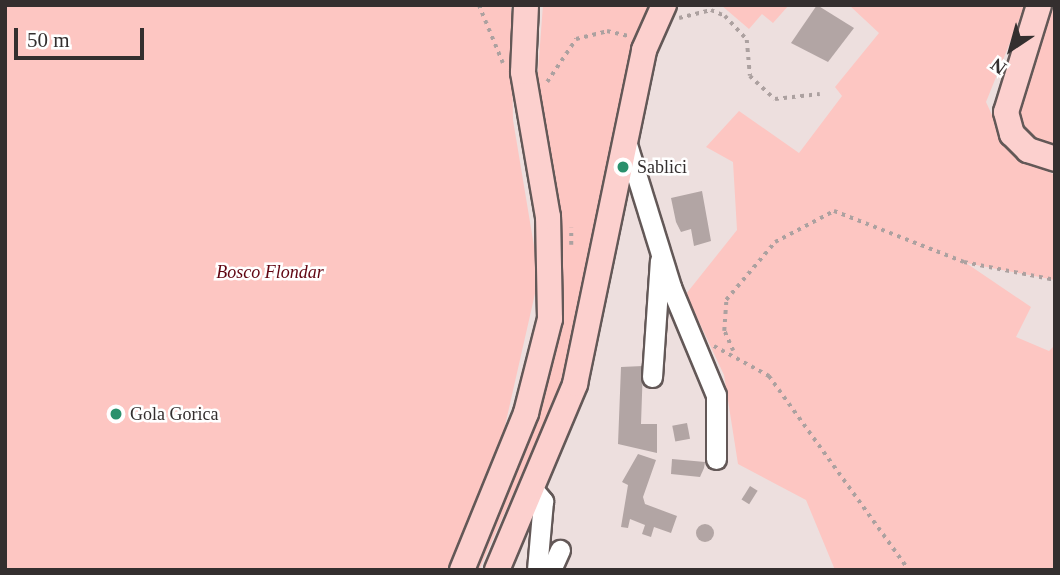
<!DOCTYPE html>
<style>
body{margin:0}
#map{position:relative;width:1060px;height:575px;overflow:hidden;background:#eddfde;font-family:"Times New Roman",serif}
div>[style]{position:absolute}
.green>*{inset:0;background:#fdc6c2}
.building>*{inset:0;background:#b2a5a4;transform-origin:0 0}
.round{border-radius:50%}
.path>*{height:3.5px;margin-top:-1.75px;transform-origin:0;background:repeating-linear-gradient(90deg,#aca1a0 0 3.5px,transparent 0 8.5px)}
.roads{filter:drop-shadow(2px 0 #635857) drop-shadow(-2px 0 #635857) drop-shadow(0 2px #635857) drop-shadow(0 -2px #635857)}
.minor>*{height:19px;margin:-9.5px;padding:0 9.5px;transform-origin:9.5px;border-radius:9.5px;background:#fff}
.major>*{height:24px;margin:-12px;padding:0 12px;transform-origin:12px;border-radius:12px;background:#fcd0ce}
.dots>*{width:19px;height:19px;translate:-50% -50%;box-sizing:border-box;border:4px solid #fff;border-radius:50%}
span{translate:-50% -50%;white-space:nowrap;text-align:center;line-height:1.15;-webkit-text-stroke:5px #fff;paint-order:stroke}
.poi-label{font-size:18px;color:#342f2f}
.left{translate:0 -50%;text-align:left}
.park-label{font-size:18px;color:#610612;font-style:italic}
.frame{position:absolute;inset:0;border:7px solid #342f2f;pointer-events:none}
.north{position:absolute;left:976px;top:14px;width:70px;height:70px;-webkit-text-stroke:5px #fff;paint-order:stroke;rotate:216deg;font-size:19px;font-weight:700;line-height:28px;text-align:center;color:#342f2f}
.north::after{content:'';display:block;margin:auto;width:24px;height:32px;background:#342f2f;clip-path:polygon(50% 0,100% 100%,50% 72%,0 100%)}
.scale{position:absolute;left:14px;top:28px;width:130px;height:32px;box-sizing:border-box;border:4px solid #342f2f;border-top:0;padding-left:9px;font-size:21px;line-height:24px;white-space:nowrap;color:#342f2f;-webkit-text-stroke:5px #fff;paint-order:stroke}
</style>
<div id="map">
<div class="green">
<div style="clip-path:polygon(5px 5px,511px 5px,513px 120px,539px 276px,497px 461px,452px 570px,5px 570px)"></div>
<div style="clip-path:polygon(543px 5px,651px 5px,634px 38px,564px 380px,479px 570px,471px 570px,547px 386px,561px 325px,562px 232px,536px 98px)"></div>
<div style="clip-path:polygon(721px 5px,789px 5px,773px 23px,762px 14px,749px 29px)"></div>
<div style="clip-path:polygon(849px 5px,1025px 5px,986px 102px,1009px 152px,1055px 175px,1055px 280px,966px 263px,1031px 307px,1016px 337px,1049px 351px,1055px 345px,1055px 570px,835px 570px,806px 500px,738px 464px,724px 375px,686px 294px,737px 230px,733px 162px,706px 147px,739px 111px,799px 153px,842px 96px,835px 87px,879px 33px)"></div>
<div style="clip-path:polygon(1052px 5px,1055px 5px,1055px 147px,1036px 141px,1016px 114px)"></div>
</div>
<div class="building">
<div style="clip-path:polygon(817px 5px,854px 28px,828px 62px,791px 43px)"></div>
<div style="clip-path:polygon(702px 191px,711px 241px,694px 246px,691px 229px,681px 232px,676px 222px,671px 198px)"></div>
<div style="clip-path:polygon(643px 366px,641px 424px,657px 424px,657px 453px,618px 444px,621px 367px)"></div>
<div style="left:687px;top:423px;width:16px;height:15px;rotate:79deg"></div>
<div style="clip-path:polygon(638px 454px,656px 460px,643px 497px,645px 504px,677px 516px,671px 533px,654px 527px,651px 537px,642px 534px,645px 525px,630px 519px,628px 528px,621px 527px,628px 485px,622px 482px)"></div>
<div style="clip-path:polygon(672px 459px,705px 462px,704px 468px,700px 477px,671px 474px)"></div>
<div style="left:750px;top:486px;width:9px;height:16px;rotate:32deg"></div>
<div class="round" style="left:696px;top:524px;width:18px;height:18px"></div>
</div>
<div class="path">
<div style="left:479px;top:5px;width:63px;rotate:67.5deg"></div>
<div style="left:679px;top:18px;width:33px;rotate:-14deg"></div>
<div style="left:711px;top:10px;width:15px;rotate:23deg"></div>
<div style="left:725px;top:16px;width:33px;rotate:47deg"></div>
<div style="left:747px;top:40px;width:36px;rotate:85deg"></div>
<div style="left:750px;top:76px;width:34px;rotate:43deg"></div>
<div style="left:775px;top:99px;width:45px;rotate:-6.3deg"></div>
<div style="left:547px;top:82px;width:52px;rotate:-56deg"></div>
<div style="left:576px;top:39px;width:32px;rotate:-14deg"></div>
<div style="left:607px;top:31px;width:22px;rotate:13deg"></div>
<div style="left:571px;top:245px;width:17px;rotate:-90deg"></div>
<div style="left:714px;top:346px;width:63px;rotate:28.6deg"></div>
<div style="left:769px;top:376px;width:239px;rotate:54.2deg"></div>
<div style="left:733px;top:351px;width:22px;rotate:-114deg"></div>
<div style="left:724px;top:331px;width:31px;rotate:-86deg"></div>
<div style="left:726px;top:300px;width:76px;rotate:-49.8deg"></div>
<div style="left:775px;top:242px;width:67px;rotate:-27.7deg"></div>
<div style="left:834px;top:211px;width:140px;rotate:21.4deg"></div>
<div style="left:964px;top:262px;width:93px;rotate:11.2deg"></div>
</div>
<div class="roads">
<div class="minor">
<div style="left:625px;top:138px;width:156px;rotate:72.8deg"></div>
<div style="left:671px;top:287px;width:117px;rotate:67.4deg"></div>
<div style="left:716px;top:395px;width:64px;rotate:90deg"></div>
<div style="left:652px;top:377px;width:117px;rotate:-86.1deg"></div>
<div style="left:533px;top:489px;width:16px;rotate:50deg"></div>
<div style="left:543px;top:501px;width:69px;rotate:95deg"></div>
<div style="left:551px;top:570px;width:22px;rotate:-66deg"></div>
</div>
<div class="major">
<div style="left:1039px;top:5px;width:112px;rotate:107.1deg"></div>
<div style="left:1006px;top:112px;width:23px;rotate:75deg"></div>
<div style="left:1012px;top:134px;width:23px;rotate:45deg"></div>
<div style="left:1028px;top:150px;width:28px;rotate:18deg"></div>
<div style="left:462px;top:570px;width:170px;rotate:-67.8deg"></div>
<div style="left:526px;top:413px;width:97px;rotate:-75.7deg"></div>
<div style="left:550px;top:319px;width:102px;rotate:-91.1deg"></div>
<div style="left:548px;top:217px;width:147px;rotate:-99.8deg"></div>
<div style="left:523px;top:72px;width:67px;rotate:-87.4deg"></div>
<div style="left:497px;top:570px;width:202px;rotate:-67.2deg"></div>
<div style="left:575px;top:384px;width:341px;rotate:-78.3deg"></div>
<div style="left:644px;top:50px;width:49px;rotate:-66deg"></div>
</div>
</div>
<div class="dots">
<div style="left:623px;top:167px;background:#2a906c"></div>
<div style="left:116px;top:414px;background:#2a906c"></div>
</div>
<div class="poi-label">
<span class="left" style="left:637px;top:167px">Sablici</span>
<span class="left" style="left:130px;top:414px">Gola Gorica</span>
</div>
<div class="park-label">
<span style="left:270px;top:272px">Bosco Flondar</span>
</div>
<div class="frame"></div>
<div class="north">N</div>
<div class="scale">50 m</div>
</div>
